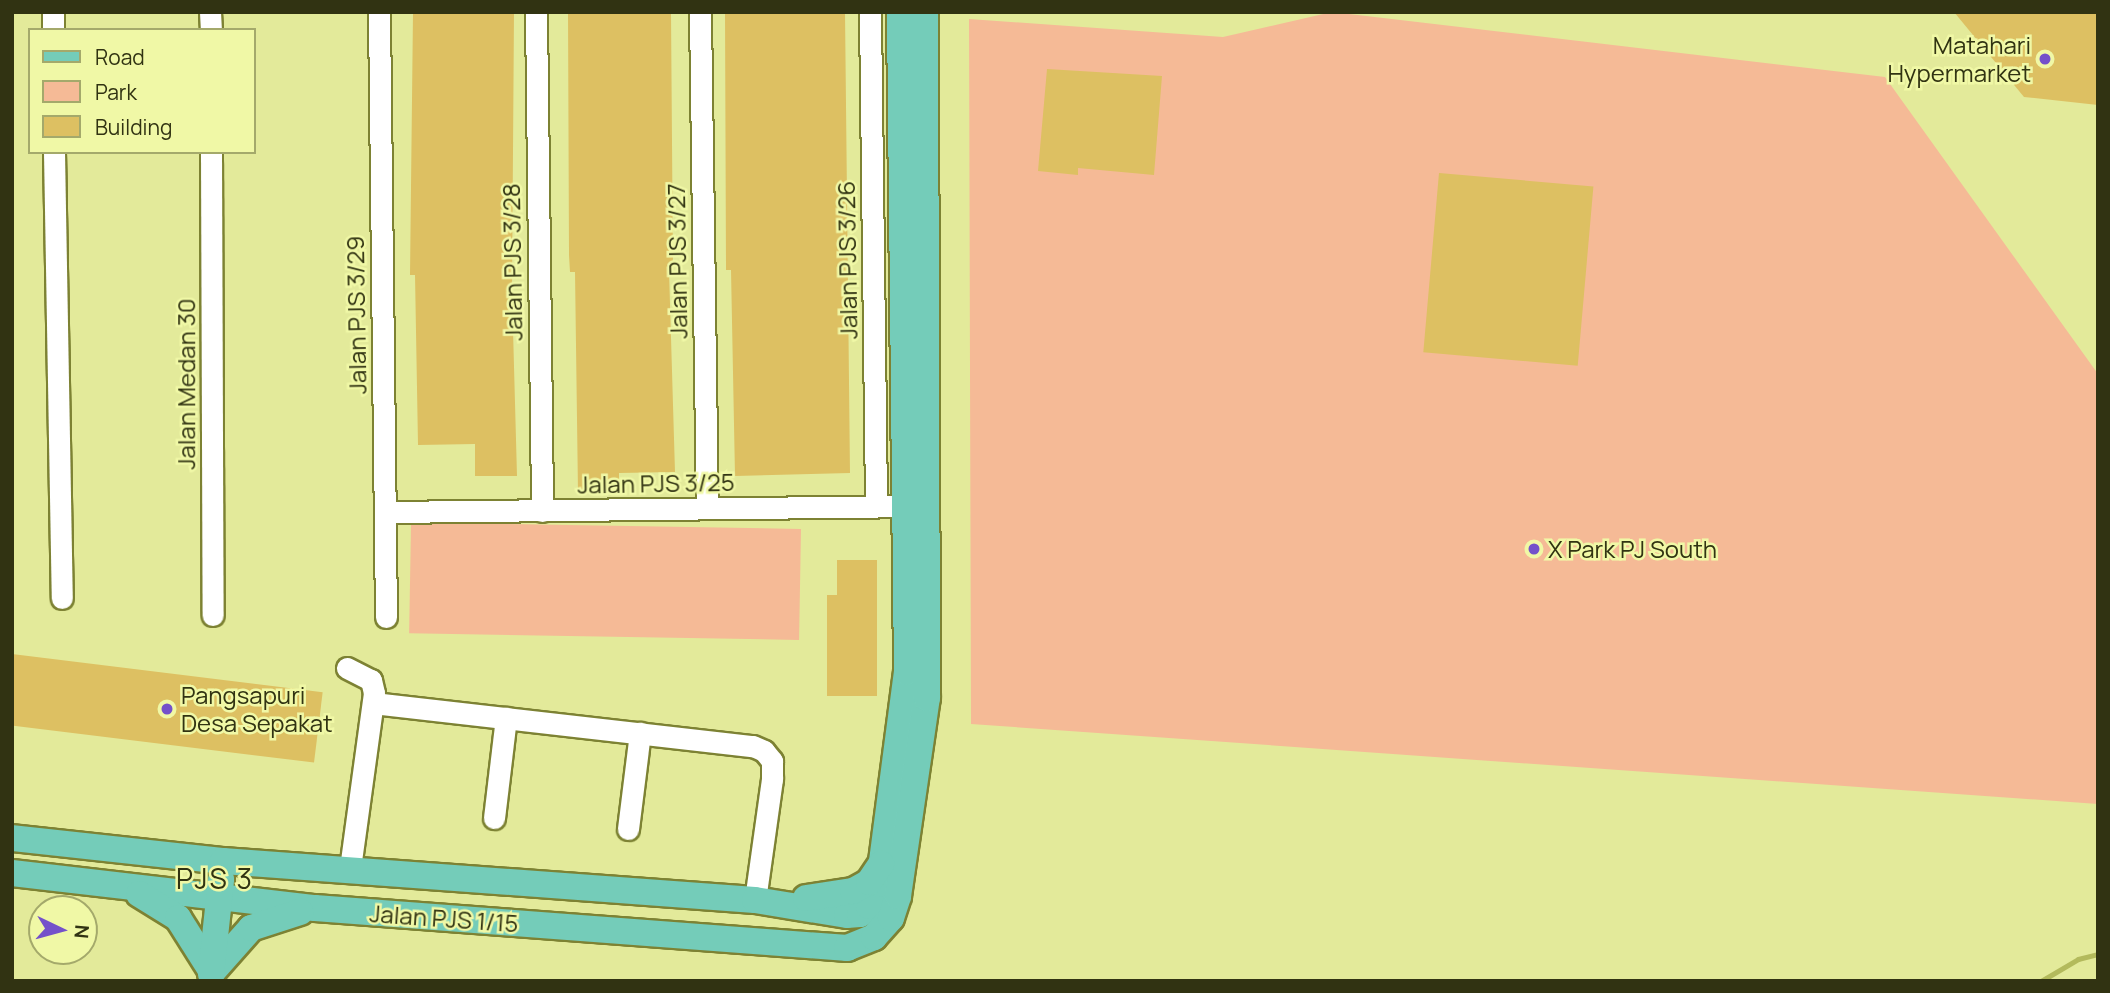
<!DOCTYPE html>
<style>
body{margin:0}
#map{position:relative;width:2110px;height:993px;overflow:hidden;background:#e3ea9a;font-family:Manrope,sans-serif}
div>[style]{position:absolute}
.green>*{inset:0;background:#f5ba96;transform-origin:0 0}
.stream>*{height:5px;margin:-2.5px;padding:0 2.5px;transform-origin:2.5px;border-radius:2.5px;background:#b3ba5c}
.building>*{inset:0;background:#ddc062;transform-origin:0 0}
.roads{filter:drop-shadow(2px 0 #7d8233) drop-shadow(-2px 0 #7d8233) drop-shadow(0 2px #7d8233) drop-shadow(0 -2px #7d8233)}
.minor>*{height:21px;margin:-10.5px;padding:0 10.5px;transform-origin:10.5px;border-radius:10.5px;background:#fff}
.major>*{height:26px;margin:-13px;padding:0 13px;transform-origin:13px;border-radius:13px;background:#74ccb9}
.dots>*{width:19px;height:19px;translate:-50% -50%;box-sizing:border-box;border:4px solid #f0f8a6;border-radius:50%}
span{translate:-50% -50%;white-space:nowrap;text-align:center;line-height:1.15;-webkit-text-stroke:5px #f0f8a6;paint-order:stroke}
.poi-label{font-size:24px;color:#313312}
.right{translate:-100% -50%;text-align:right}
.left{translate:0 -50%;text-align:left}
.street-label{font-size:24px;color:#313312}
.quarter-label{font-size:28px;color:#313312;letter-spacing:2px}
.frame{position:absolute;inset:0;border:14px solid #313312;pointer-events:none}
.legend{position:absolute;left:28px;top:28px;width:228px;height:126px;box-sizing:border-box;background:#f0f8a6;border:2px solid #a4a96b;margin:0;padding:9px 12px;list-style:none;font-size:21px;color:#313312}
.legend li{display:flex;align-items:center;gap:14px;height:35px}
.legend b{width:35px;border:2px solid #a4a96b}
.north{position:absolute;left:28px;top:895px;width:70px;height:70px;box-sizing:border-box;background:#f0f8a6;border:2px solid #a4a96b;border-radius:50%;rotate:95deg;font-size:19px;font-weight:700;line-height:28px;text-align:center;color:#313312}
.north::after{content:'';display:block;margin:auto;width:24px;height:32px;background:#7451ca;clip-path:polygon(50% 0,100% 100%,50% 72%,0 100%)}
</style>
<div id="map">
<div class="green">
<div style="clip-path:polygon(1332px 12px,1885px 77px,2098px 374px,2098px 804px,971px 724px,969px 19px,1223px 37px)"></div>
<div style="left:801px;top:529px;width:111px;height:390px;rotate:91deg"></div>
</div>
<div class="stream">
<div style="left:2041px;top:981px;width:43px;rotate:-30.7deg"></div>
<div style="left:2078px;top:959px;width:21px;rotate:-14deg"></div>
</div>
<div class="building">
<div style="clip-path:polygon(413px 12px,514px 12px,512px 293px,517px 476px,475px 476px,475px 444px,418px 445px,415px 275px,410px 275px)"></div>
<div style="clip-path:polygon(568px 12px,671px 12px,673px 270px,669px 270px,675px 472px,619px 473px,619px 493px,578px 493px,575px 272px,570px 272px,569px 255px)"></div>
<div style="clip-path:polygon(725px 12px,845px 12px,850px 473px,735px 476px,731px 270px,726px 270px)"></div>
<div style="clip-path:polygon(1954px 12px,2098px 12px,2098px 105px,2024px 97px)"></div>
<div style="clip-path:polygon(1047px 69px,1162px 76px,1154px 175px,1078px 168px,1078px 175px,1038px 171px)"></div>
<div style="left:1439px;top:173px;width:155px;height:180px;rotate:5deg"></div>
<div style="clip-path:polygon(837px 560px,877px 560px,877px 696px,827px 696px,827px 595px,837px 595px)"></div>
<div style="left:12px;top:654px;width:313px;height:71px;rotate:7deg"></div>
</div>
<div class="roads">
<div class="minor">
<div style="left:53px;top:12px;width:18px;rotate:90deg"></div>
<div style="left:210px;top:12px;width:18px;rotate:87deg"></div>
<div style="left:379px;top:12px;width:605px;rotate:89.34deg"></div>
<div style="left:536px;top:12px;width:499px;rotate:89.3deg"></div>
<div style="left:700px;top:12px;width:496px;rotate:89.2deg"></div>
<div style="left:870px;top:12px;width:494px;rotate:89.3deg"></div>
<div style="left:54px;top:152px;width:446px;rotate:89deg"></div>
<div style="left:211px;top:152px;width:463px;rotate:89.8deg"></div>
<div style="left:385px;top:512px;width:533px;rotate:-0.64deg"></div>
<div style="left:347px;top:668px;width:27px;rotate:27deg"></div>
<div style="left:371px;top:680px;width:13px;rotate:77deg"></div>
<div style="left:374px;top:693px;width:178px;rotate:97.8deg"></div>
<div style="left:373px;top:703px;width:382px;rotate:6.5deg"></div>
<div style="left:753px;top:746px;width:12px;rotate:24deg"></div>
<div style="left:764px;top:751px;width:13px;rotate:51deg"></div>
<div style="left:772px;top:761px;width:18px;rotate:90deg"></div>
<div style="left:772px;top:779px;width:122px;rotate:98deg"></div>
<div style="left:494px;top:818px;width:101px;rotate:-83.2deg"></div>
<div style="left:628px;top:829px;width:97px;rotate:-82.9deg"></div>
</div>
<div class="major">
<div style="left:12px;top:838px;width:212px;rotate:6.2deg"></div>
<div style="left:223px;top:861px;width:533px;rotate:4.19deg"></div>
<div style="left:755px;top:900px;width:93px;rotate:9.3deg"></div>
<div style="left:847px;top:915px;width:13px;rotate:-4deg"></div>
<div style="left:860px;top:914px;width:12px;rotate:-42deg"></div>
<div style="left:869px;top:906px;width:24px;rotate:-66deg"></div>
<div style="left:879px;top:884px;width:214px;rotate:-82.5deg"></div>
<div style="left:907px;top:672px;width:660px;rotate:-90.61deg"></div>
<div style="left:12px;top:873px;width:305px;rotate:6.6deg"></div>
<div style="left:315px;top:908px;width:534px;rotate:4.3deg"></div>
<div style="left:847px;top:948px;width:29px;rotate:-22deg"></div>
<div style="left:874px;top:937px;width:25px;rotate:-48deg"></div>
<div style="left:891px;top:918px;width:23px;rotate:-72deg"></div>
<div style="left:898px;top:896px;width:200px;rotate:-81.7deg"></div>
<div style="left:927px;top:698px;width:686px;rotate:-90.17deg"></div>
<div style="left:139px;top:894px;width:46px;rotate:31.6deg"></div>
<div style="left:178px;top:918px;width:64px;rotate:57.8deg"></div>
<div style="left:806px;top:898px;width:48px;rotate:-8.5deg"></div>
<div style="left:853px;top:891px;width:18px;rotate:-29deg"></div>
<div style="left:869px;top:882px;width:22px;rotate:-56deg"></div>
<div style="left:212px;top:972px;width:59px;rotate:-48.4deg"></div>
<div style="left:251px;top:928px;width:52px;rotate:-18.1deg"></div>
<div style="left:211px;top:974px;width:95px;rotate:-83.9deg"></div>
</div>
</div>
<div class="dots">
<div style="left:2045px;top:59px;background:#7451ca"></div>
<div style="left:1534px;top:549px;background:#7451ca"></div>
<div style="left:167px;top:709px;background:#7451ca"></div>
</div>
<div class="poi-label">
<span class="right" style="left:2031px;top:59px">Matahari<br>Hypermarket</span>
<span class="left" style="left:1548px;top:549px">X Park PJ South</span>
<span class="left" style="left:181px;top:709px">Pangsapuri<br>Desa Sepakat</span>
</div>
<div class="street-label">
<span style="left:847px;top:260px;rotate:-91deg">Jalan PJS 3/26</span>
<span style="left:677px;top:261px;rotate:-91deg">Jalan PJS 3/27</span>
<span style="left:512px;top:262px;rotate:-91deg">Jalan PJS 3/28</span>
<span style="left:356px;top:315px;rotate:-91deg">Jalan PJS 3/29</span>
<span style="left:186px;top:384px;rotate:-90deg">Jalan Medan 30</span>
<span style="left:656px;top:483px;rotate:-1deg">Jalan PJS 3/25</span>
<span style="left:444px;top:918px;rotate:4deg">Jalan PJS 1/15</span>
</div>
<div class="quarter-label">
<span style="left:215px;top:878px">PJS 3</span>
</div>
<div class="frame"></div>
<ul class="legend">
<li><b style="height:9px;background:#74ccb9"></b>Road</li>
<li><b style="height:19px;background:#f5ba96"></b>Park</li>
<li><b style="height:19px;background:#ddc062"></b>Building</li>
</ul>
<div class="north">N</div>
</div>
